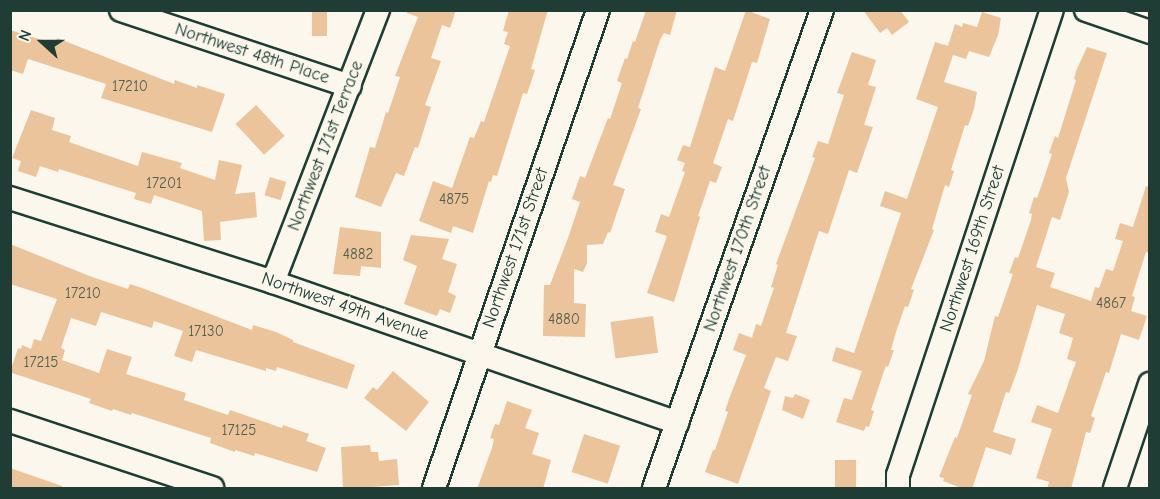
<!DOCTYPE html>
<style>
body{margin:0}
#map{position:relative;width:1160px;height:499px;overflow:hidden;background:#fbf7ec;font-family:"Comic Neue",sans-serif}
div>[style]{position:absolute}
.building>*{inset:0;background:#ecc49c;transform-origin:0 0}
.roads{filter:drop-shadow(2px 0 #1f3d34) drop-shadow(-2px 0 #1f3d34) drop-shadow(0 2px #1f3d34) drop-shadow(0 -2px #1f3d34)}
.minor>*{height:22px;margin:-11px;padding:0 11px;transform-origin:11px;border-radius:11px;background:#fbf7ec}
span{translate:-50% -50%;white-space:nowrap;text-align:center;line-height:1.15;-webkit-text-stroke:4.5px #fbf7ec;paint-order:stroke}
.number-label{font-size:15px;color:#525f4e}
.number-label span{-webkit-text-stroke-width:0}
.street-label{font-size:18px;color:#1f3d34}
.frame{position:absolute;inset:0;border:12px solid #1f3d34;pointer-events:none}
.north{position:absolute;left:12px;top:12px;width:60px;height:60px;-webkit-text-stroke:4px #fbf7ec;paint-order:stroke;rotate:291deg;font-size:16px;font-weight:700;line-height:24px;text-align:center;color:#1f3d34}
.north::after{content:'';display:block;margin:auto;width:21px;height:27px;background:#1f3d34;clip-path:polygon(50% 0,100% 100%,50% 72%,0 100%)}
</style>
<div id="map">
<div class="building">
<div style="left:312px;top:10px;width:15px;height:26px"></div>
<div style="clip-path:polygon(407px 10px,456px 10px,450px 28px,442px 25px,431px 58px,441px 61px,425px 105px,431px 107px,418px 148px,415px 147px,404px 176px,396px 173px,381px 207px,355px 197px,370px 147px,375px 148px,386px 112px,388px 113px,400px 77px,395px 76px,418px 17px,407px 13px)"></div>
<div style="clip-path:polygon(509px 10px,548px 10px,531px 69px,535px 70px,527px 94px,523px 93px,497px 176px,493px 175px,491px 182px,489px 181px,473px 233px,453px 226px,451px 233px,419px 221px,433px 181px,452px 188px,470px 137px,474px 138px,481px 121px,484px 122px,510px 46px,504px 44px,508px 32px,503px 31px)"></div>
<div style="clip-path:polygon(646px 10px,677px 10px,670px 35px,664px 33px,660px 40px,638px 108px,641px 109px,613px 185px,625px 189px,610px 233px,608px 232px,603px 244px,587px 245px,587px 263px,583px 272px,574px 269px,574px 303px,586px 304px,585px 337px,543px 336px,544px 285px,550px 285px,568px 238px,580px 202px,572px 199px,580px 176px,585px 178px,608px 118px,610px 119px,622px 83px,617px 81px,625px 58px,627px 59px,633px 41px,635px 42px)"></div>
<div style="clip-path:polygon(746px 10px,770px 19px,757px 63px,752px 62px,733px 121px,728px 119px,713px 163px,722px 167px,716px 183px,710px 181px,698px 216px,700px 217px,674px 302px,647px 293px,667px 236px,655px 232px,661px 214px,669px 217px,685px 172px,682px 171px,685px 163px,677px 160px,680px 152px,683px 145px,690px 147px,715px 67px,725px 71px)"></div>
<div style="clip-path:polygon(863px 10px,900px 10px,909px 22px,892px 35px,887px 28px,880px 33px)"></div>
<div style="clip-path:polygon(982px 12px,1001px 18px,998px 35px,989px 57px,969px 51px,966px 59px,953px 55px,944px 82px,977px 92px,974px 109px,968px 126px,965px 125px,951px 170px,954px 171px,949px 187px,945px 185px,932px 229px,934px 230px,911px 289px,914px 290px,908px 307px,905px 306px,896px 332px,891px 350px,894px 350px,888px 367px,886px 366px,884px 371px,871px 410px,874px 411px,869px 427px,866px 426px,864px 431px,836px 422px,844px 398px,852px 400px,862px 371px,832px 361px,836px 347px,854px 353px,901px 213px,880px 206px,885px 191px,907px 199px,938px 107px,916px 99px,935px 42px,948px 46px,955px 24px,962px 27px,963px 23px,977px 27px)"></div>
<div style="clip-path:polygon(10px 30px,55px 44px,57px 38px,174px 84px,175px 80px,197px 88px,197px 85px,225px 94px,212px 132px,101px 98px,106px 84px,28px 59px,23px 74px,10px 70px)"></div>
<div style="clip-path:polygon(1087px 47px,1107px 53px,1066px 178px,1069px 192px,1060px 220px,1052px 217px,1036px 267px,1055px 273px,1050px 287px,1091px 301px,1095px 287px,1099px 288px,1106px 269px,1113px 271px,1123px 241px,1115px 239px,1120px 223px,1133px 227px,1146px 186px,1149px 187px,1149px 253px,1146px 252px,1132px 296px,1135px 297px,1131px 311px,1147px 316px,1139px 340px,1121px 334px,1109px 373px,1106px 372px,1091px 416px,1095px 418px,1090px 433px,1086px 432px,1071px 489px,1047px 489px,1049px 482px,1036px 478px,1052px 429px,1031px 422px,1037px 405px,1058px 413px,1076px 362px,1067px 359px,1073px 338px,1059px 333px,1065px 314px,1037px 305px,1017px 372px,1009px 393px,1006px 392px,993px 432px,1016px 439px,1011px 455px,986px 447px,972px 489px,964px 489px,943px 481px,944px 478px,939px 477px,955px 437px,957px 438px,972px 395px,968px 394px,984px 361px,995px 316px,998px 317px,1013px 274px,1009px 273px,1015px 257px,1018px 258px,1031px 220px,1032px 214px,1029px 213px,1034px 197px,1037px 198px,1043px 181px,1052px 154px,1049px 153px,1055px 136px,1058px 138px,1076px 80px,1074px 79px,1076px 71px)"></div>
<div style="clip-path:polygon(852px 52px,876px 60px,868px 85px,876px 87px,864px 125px,873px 127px,857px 173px,849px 170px,828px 234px,819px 231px,786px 333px,797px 336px,788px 361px,776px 357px,764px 388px,771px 391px,738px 484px,705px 472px,713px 450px,715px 450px,728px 412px,725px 411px,729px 399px,746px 355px,733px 350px,739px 333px,752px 338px,756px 324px,761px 326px,774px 288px,771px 287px,778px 265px,776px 264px,815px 158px,812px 157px,818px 141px,828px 144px,844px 95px,837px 93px)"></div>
<div style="left:256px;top:105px;width:42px;height:28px;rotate:47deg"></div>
<div style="clip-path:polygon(31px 110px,55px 118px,52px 130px,71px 136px,69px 142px,138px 166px,142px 152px,182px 163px,180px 168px,215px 180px,219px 160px,242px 165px,235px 194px,255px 192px,257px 217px,220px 222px,221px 240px,204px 241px,202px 211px,154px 195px,151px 204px,134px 199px,136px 193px,59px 169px,58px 172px,40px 166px,36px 177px,18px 171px,21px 161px,12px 158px)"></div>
<div style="left:270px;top:177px;width:17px;height:19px;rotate:17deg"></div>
<div style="clip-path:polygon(340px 227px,381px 232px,381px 268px,361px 266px,360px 276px,333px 274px)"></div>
<div style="clip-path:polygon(411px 235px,449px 239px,442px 259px,457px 264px,448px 292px,456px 296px,450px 313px,440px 309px,437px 316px,404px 304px,417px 266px,403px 260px)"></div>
<div style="clip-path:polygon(10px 244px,92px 277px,128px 289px,130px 284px,142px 288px,252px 330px,253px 325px,276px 332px,293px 340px,293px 342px,355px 365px,347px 389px,277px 367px,276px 371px,266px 368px,266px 371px,196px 350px,192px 362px,174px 356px,183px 331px,154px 321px,152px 328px,101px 312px,96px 326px,71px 318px,61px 348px,65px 350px,62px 360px,99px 373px,107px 349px,132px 357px,126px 374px,186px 393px,184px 400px,228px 415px,230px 410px,282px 428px,283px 425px,309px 434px,306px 441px,326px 448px,317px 472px,255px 453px,254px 456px,235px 450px,235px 452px,210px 443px,211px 438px,132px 413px,131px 415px,113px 409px,112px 411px,89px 403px,91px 399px,12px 373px,11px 369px,18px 348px,21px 349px,22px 345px,31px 349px,34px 339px,41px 341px,57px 299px,10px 284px)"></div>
<div style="left:653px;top:316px;width:37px;height:43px;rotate:82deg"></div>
<div style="clip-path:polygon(393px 371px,429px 402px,406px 431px,364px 398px,373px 387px,377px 390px)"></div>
<div style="clip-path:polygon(795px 394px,810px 400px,803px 419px,782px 410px,785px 396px,793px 398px)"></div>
<div style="clip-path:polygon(507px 401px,532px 410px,525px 428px,539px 433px,532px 454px,551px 460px,543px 489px,477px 489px,492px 448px,494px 439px,490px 438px,495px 424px,499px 425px)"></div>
<div style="left:584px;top:434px;width:38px;height:40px;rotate:18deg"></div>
<div style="clip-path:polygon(370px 445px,371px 452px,378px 452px,379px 461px,397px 459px,399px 485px,343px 489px,341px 447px)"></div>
<div style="left:856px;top:460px;width:29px;height:21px;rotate:90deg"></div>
<div style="clip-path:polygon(10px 468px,62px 486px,62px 489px,10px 489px)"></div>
</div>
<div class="roads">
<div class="minor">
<div style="left:121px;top:10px;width:241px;rotate:18.4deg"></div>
<div style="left:1086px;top:10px;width:68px;rotate:19deg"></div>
<div style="left:10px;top:198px;width:276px;rotate:17.7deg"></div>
<div style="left:273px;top:282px;width:428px;rotate:19.2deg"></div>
<div style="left:273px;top:282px;width:292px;rotate:-68.9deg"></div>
<div style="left:10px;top:421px;width:213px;rotate:18.3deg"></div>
<div style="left:434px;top:488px;width:505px;rotate:-71.06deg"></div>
<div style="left:654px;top:488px;width:507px;rotate:-70.64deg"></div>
<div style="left:898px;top:488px;width:13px;rotate:-90deg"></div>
<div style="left:898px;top:475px;width:490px;rotate:-71.7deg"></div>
<div style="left:1115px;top:488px;width:110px;rotate:-71.4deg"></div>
</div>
</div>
<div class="number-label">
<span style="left:130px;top:87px">17210</span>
<span style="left:164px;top:184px">17201</span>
<span style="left:454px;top:200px">4875</span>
<span style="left:358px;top:255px">4882</span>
<span style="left:83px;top:294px">17210</span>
<span style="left:1111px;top:304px">4867</span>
<span style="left:564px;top:320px">4880</span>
<span style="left:206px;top:332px">17130</span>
<span style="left:41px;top:363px">17215</span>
<span style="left:239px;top:431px">17125</span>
</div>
<div class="street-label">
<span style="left:252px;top:54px;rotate:18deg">Northwest 48th Place</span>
<span style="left:326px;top:146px;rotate:-69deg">Northwest 171st Terrace</span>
<span style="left:516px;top:248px;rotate:-71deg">Northwest 171st Street</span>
<span style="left:738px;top:249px;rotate:-71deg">Northwest 170th Street</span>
<span style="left:973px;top:249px;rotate:-72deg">Northwest 169th Street</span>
<span style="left:345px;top:307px;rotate:19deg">Northwest 49th Avenue</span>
</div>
<div class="frame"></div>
<div class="north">N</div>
</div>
